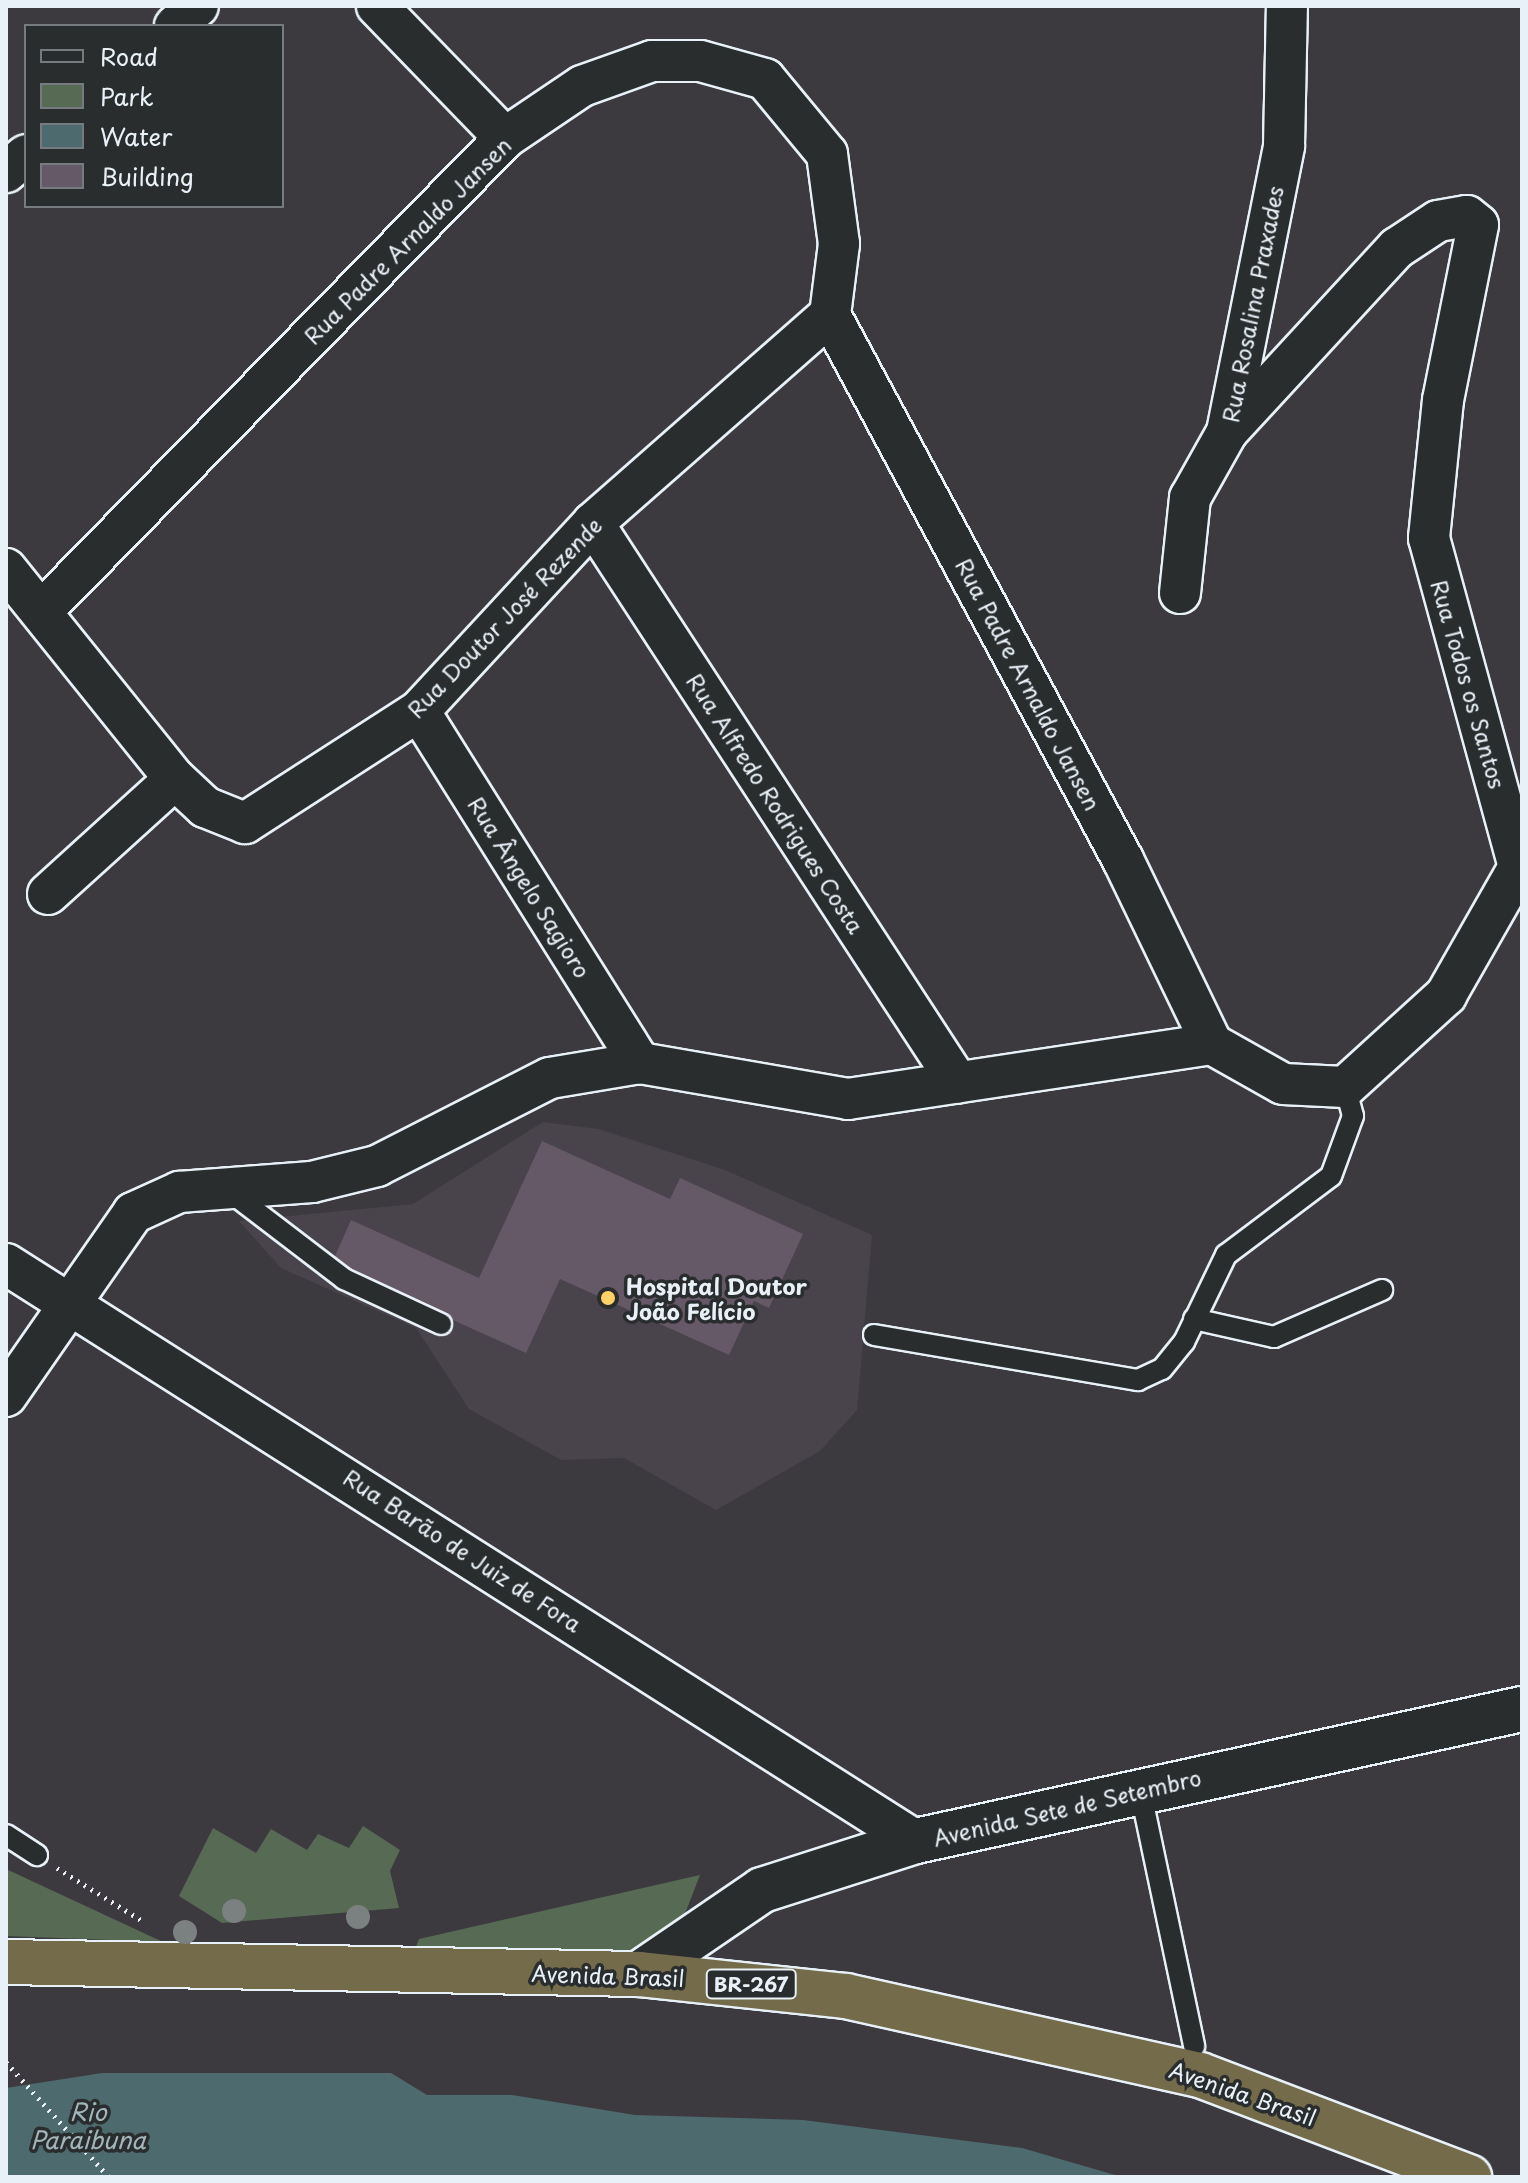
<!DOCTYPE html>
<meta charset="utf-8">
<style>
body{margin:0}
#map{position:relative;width:1528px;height:2183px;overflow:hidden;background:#3c3a3f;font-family:"Playpen Sans",sans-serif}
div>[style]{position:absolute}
.built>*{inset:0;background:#49434b}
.green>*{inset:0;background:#576a54}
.water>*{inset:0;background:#4d6b6f}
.building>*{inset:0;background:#665967}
.path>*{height:5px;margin-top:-2.5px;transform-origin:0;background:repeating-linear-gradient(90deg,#e8f1f8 0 2px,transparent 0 8px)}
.roads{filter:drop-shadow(2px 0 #e8f1f8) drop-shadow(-2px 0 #e8f1f8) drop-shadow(0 2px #e8f1f8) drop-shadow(0 -2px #e8f1f8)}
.service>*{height:20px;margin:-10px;padding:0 10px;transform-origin:10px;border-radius:10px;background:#2a2d2e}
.minor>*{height:40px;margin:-20px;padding:0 20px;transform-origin:20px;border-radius:20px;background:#2a2d2e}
.tertiary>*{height:44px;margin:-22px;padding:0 22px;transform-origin:22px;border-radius:22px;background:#2a2d2e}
.trunk>*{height:44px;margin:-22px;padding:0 22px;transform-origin:22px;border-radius:22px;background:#746b4b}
.trees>*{width:24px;height:24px;margin:-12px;border-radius:50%;background:#7b8180}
.dots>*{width:22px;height:22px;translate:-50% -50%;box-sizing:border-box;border:4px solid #2a2d2e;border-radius:50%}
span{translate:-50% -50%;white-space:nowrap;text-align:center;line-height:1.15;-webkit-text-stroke:7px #2a2d2e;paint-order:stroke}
.shield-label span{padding:2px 6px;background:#2a2d2e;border:2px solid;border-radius:6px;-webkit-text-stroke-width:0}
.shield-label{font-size:20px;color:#e8f1f8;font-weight:700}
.street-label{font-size:22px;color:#e8f1f8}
.poi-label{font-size:22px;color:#e8f1f8;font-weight:700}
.left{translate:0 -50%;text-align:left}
.water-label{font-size:24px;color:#a2b5ba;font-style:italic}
.frame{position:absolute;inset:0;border:8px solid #e8f1f8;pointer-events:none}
.legend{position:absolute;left:24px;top:24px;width:260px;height:184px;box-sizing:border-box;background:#2a2d2e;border:2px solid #767b7f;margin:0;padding:10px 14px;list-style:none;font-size:24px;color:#e8f1f8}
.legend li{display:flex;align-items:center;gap:16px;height:40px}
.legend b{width:40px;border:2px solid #767b7f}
</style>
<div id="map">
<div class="built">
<div style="clip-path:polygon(543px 1122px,599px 1129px,725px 1170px,872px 1235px,857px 1410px,820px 1451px,716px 1510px,624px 1458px,561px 1460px,469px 1409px,416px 1328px,281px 1268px,239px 1221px,413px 1204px)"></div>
</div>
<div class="green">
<div style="clip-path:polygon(363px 1826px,400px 1850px,390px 1871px,399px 1908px,222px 1923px,179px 1896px,213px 1828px,256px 1853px,271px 1829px,307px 1850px,318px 1834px,349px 1848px)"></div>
<div style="clip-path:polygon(6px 1869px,163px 1942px,6px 1936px)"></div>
<div style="clip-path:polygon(700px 1875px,681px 1924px,627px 1962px,413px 1954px,419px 1939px)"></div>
</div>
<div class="water">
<div style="clip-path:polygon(102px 2073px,391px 2073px,427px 2095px,512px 2095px,635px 2115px,803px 2120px,1022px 2148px,1122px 2177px,6px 2177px,6px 2088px)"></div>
</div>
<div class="building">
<div style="clip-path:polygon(542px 1141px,670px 1199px,680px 1178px,803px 1234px,769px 1308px,754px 1301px,729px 1355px,560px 1279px,526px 1353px,331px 1265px,351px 1220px,479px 1278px)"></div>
</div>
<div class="path">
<div style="left:57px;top:1868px;width:102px;rotate:31.8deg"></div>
<div style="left:6px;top:2062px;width:154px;rotate:48.2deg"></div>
</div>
<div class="roads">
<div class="service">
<div style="left:229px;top:1191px;width:145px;rotate:37.4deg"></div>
<div style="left:344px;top:1279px;width:107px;rotate:24.9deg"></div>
<div style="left:1194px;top:1319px;width:82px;rotate:12.7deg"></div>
<div style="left:1274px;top:1337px;width:118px;rotate:-23.5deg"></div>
<div style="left:874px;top:1335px;width:268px;rotate:9.7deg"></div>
<div style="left:1138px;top:1380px;width:26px;rotate:-25deg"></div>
<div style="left:1162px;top:1369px;width:35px;rotate:-51deg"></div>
<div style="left:1184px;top:1342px;width:97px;rotate:-64.2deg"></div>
<div style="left:1226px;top:1255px;width:131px;rotate:-37deg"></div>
<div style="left:1331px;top:1176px;width:64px;rotate:-69.9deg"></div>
<div style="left:1353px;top:1116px;width:30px;rotate:-105deg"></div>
<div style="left:1140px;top:1789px;width:263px;rotate:78.1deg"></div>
<div style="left:6px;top:1835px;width:37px;rotate:33deg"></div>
</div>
<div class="minor">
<div style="left:377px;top:6px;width:184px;rotate:45.9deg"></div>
<div style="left:175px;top:26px;width:30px;rotate:-41deg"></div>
<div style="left:6px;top:172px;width:26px;rotate:-40deg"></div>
<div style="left:1227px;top:432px;width:251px;rotate:-47.3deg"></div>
<div style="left:1397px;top:248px;width:49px;rotate:-33.4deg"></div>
<div style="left:1438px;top:221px;width:29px;rotate:-10deg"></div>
<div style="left:1467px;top:216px;width:14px;rotate:39deg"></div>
<div style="left:1478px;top:225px;width:178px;rotate:101.3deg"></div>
<div style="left:1443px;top:400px;width:139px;rotate:95.8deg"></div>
<div style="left:1429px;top:538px;width:341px;rotate:74.7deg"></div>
<div style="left:593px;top:523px;width:668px;rotate:56.9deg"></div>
<div style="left:6px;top:569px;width:270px;rotate:51.2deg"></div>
<div style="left:1180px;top:593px;width:96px;rotate:-84deg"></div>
<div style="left:1190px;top:498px;width:76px;rotate:-60.7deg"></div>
<div style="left:1227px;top:432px;width:292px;rotate:-78.7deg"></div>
<div style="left:1284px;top:146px;width:140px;rotate:-88.8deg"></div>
<div style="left:419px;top:711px;width:416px;rotate:57.9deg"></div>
<div style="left:48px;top:894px;width:171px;rotate:-42.2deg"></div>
<div style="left:175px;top:779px;width:41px;rotate:43deg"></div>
<div style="left:205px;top:807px;width:43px;rotate:21.8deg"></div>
<div style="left:245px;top:823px;width:207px;rotate:-32.8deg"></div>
<div style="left:419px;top:711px;width:256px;rotate:-47.2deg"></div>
<div style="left:593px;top:523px;width:315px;rotate:-41.3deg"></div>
<div style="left:1212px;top:1044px;width:81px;rotate:29.4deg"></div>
<div style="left:1283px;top:1084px;width:62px;rotate:2.8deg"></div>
<div style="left:1345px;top:1087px;width:137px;rotate:-42.3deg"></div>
<div style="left:1446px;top:995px;width:153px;rotate:-60.3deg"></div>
<div style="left:6px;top:1264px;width:1078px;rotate:32.38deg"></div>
<div style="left:6px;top:1396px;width:223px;rotate:-55.2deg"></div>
<div style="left:133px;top:1213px;width:51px;rotate:-24.5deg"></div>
<div style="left:179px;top:1192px;width:133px;rotate:-4.3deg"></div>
<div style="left:312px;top:1182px;width:67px;rotate:-13.8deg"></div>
<div style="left:377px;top:1166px;width:194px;rotate:-27deg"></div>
<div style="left:550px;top:1078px;width:91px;rotate:-9.5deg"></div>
<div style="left:640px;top:1063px;width:211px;rotate:9.8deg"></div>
<div style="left:848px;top:1099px;width:368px;rotate:-8.6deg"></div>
<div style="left:1212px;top:1044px;width:204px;rotate:-115.8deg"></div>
<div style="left:1123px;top:860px;width:619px;rotate:-118.26deg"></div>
<div style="left:830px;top:315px;width:72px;rotate:-82.8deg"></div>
<div style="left:839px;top:244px;width:91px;rotate:-97.6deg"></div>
<div style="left:827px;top:154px;width:97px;rotate:-129.6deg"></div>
<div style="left:765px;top:79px;width:67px;rotate:-164.5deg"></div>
<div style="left:700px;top:61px;width:48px;rotate:180deg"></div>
<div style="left:652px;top:61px;width:74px;rotate:160.3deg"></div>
<div style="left:582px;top:86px;width:93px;rotate:146deg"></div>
<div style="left:505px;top:138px;width:663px;rotate:134.39deg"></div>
</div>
<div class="tertiary">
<div style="left:639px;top:1974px;width:149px;rotate:-34.3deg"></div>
<div style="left:762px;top:1890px;width:162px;rotate:-17.7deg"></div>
<div style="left:916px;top:1841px;width:620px;rotate:-12.29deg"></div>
</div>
<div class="trunk">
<div style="left:6px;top:1962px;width:633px;rotate:1.09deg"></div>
<div style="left:639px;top:1974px;width:208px;rotate:6.1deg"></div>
<div style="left:846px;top:1996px;width:363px;rotate:12.6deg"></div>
<div style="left:1200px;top:2075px;width:288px;rotate:20.8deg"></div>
</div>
</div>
<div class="trees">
<div style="left:234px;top:1911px"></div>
<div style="left:358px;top:1917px"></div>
<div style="left:185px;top:1932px"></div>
</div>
<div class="dots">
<div style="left:608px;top:1298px;background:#ffd166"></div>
</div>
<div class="shield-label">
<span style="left:751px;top:1984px">BR-267</span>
</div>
<div class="street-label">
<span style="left:407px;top:240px;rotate:-45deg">Rua Padre Arnaldo Jansen</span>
<span style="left:1252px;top:304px;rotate:-79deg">Rua Rosalina Praxades</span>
<span style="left:504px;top:617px;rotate:-46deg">Rua Doutor José Rezende</span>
<span style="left:1029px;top:684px;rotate:62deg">Rua Padre Arnaldo Jansen</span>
<span style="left:1469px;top:684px;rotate:74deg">Rua Todos os Santos</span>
<span style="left:776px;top:803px;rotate:57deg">Rua Alfredo Rodrigues Costa</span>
<span style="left:530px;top:887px;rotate:58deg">Rua Ângelo Sagioro</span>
<span style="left:463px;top:1550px;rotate:33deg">Rua Barão de Juiz de Fora</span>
<span style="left:1067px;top:1807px;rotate:-13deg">Avenida Sete de Setembro</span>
<span style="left:608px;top:1975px;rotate:2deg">Avenida Brasil</span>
<span style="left:1243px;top:2093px;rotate:19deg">Avenida Brasil</span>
</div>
<div class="poi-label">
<span class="left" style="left:626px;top:1298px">Hospital Doutor<br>João Felício</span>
</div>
<div class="water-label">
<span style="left:88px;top:2126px">Rio<br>Paraibuna</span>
</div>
<div class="frame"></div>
<ul class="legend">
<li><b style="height:10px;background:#2a2d2e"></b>Road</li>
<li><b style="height:22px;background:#576a54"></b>Park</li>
<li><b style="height:22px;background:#4d6b6f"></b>Water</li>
<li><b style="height:22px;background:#665967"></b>Building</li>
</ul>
</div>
